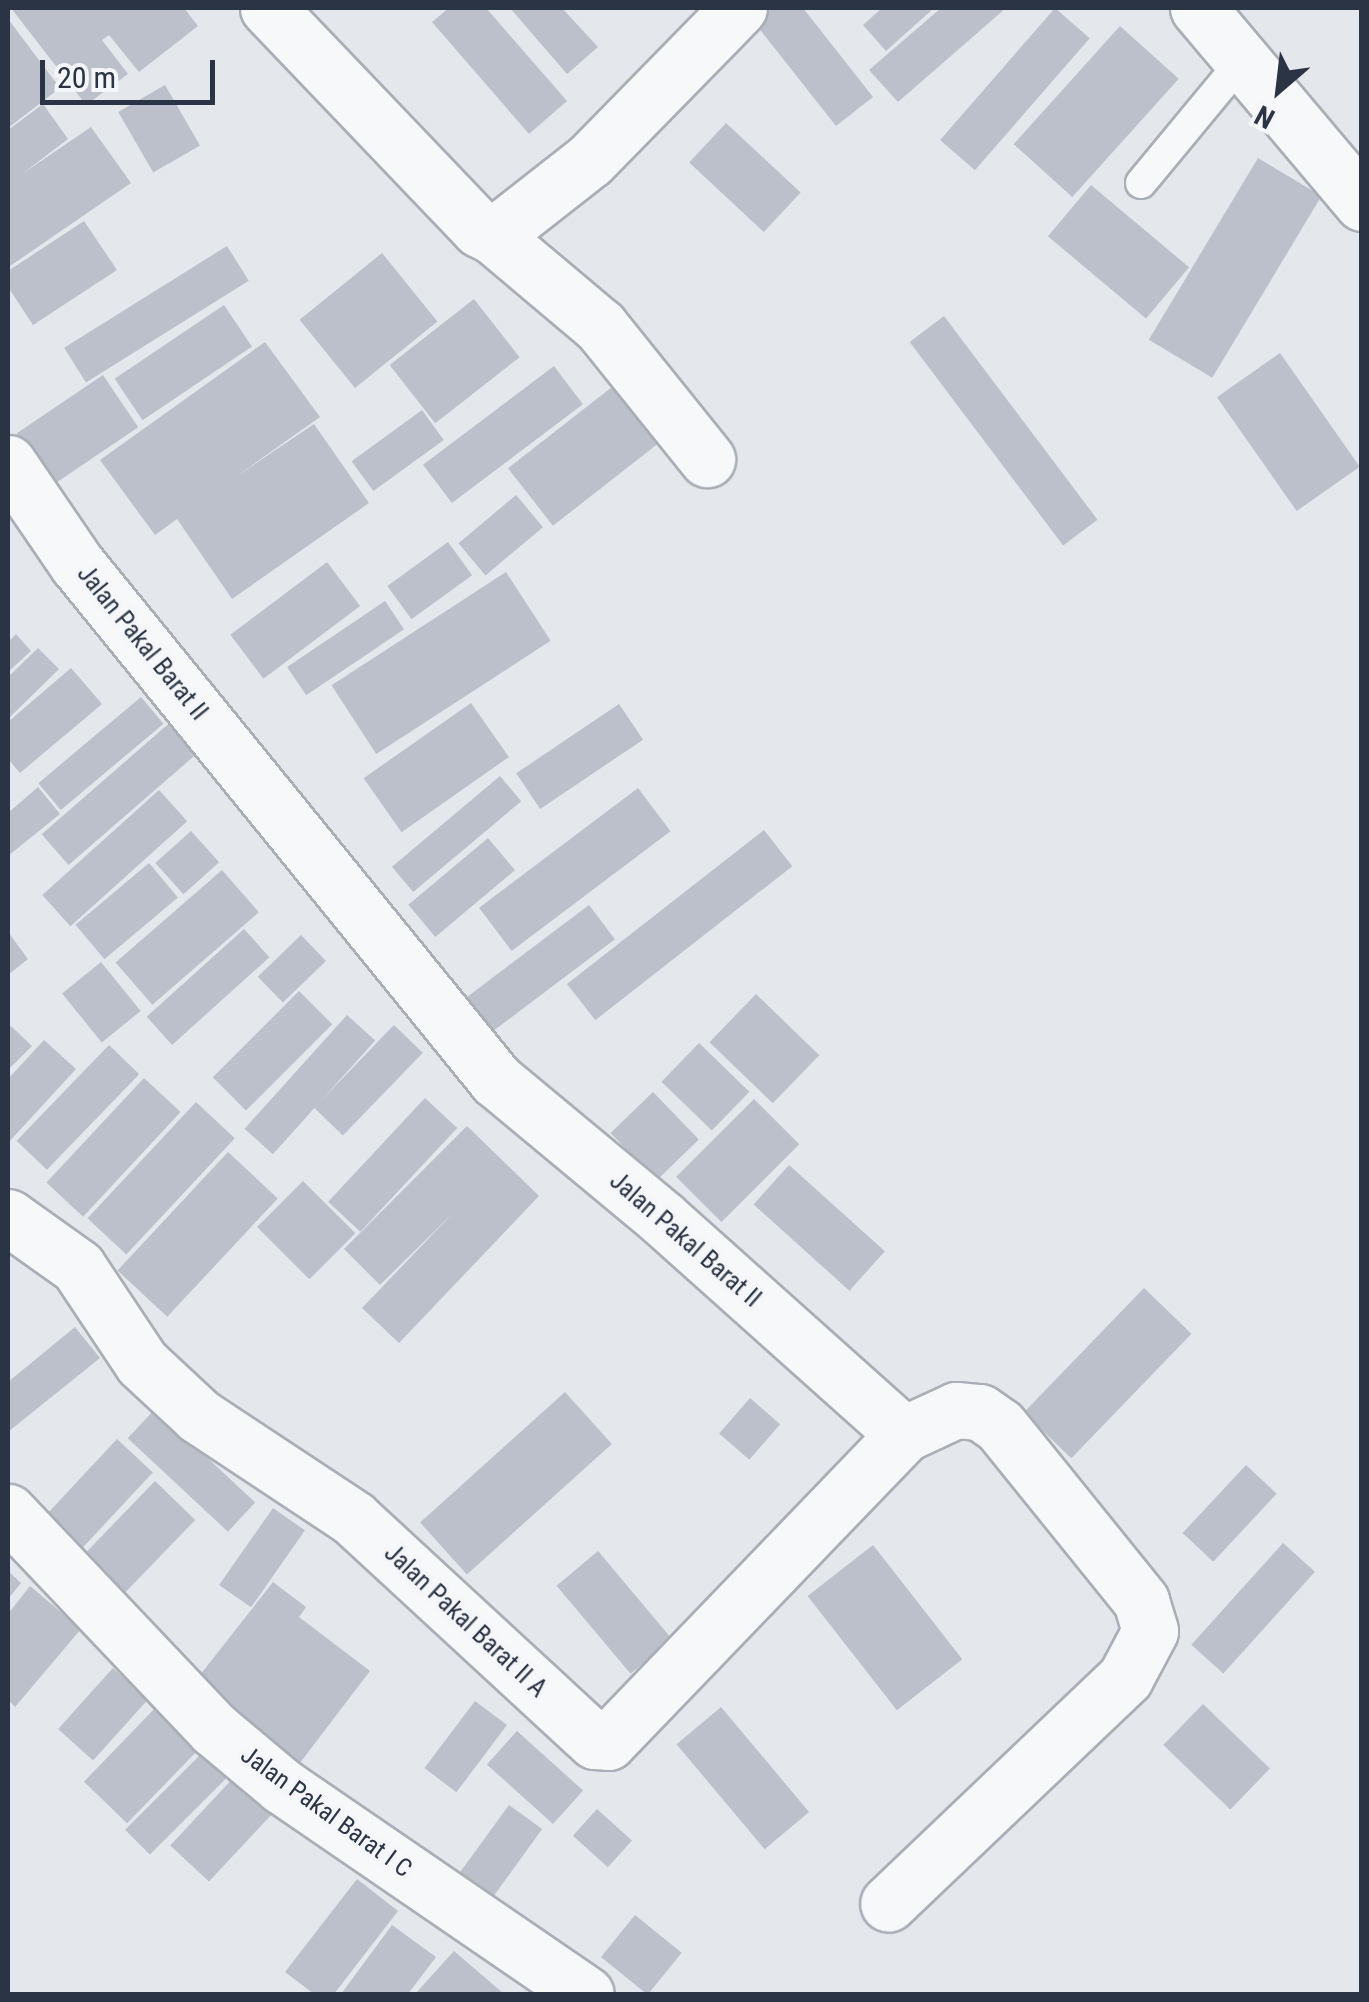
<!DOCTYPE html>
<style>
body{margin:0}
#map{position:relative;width:1369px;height:2002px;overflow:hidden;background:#e4e7ec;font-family:"Roboto Condensed",sans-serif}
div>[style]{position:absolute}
.building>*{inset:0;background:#bbc0ca;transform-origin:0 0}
.roads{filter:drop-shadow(2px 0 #a9aeb7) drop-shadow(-2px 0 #a9aeb7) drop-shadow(0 2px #a9aeb7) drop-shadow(0 -2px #a9aeb7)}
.service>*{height:30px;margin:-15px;padding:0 15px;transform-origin:15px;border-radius:15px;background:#f7f8fa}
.minor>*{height:55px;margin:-27.5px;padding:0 27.5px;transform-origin:27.5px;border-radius:27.5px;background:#f7f8fa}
.tertiary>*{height:55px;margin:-27.5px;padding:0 27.5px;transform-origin:27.5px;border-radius:27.5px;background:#f7f8fa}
span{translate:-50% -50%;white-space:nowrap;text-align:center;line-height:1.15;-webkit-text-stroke:8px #f4f6f9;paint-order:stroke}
.street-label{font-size:25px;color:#2b3445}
.frame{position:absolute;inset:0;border:10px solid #2b3445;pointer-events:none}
.north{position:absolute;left:1229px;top:40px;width:100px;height:100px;-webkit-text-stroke:8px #f4f6f9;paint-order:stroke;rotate:208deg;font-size:28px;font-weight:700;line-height:40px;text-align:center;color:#2b3445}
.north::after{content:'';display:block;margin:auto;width:35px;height:45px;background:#2b3445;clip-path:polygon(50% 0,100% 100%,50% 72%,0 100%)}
.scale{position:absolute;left:40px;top:60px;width:175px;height:45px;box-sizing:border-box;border:5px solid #2b3445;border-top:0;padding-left:12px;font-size:30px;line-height:35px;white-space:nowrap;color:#2b3445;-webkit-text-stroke:8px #f4f6f9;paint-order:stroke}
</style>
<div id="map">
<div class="building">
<div style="clip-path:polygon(11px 8px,184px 8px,198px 26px,139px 72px,109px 35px,102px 40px,128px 74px,86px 105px)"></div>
<div style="clip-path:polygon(449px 8px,486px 8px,567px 101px,529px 134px,432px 22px)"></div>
<div style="clip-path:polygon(510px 8px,562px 8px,598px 47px,567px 74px)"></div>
<div style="clip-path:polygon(772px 8px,803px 8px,873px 97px,836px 126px,754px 22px)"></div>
<div style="clip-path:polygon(882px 8px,934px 8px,886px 51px,863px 25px)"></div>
<div style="clip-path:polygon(941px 8px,1006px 8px,898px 102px,869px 70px)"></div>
<div style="left:1055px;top:8px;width:46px;height:175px;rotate:41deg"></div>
<div style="clip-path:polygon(8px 19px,60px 88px,8px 128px)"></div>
<div style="left:1120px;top:26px;width:79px;height:159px;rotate:42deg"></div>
<div style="left:165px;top:85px;width:70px;height:54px;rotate:60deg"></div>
<div style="clip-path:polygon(43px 104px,68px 139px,22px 174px,91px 127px,131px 183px,10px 266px,8px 130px)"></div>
<div style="left:726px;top:123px;width:102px;height:54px;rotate:43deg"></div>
<div style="left:1258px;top:158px;width:74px;height:212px;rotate:31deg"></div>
<div style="left:1091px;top:185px;width:128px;height:67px;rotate:40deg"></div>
<div style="clip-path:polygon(84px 221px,117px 270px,33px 325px,8px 287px,8px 271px)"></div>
<div style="left:227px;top:246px;width:41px;height:192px;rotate:58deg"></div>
<div style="left:382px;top:253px;width:88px;height:106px;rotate:51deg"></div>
<div style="left:474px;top:299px;width:74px;height:107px;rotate:52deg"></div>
<div style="left:224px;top:305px;width:50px;height:132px;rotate:56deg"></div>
<div style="left:944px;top:316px;width:255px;height:43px;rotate:53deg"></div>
<div style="clip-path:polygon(265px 342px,320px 417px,234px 478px,314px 424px,369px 503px,232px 599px,177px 519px,155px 535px,100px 460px)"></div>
<div style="left:1280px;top:353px;width:139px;height:77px;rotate:55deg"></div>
<div style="left:554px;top:366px;width:48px;height:164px;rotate:53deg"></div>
<div style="left:103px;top:375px;width:63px;height:104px;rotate:56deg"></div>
<div style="left:612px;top:387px;width:73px;height:132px;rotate:52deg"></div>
<div style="left:422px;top:410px;width:37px;height:87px;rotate:54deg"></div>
<div style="left:516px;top:495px;width:42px;height:75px;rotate:50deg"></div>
<div style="left:448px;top:542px;width:41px;height:75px;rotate:54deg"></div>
<div style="left:327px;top:562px;width:55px;height:121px;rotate:53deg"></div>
<div style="left:506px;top:572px;width:82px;height:208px;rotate:57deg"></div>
<div style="left:385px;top:601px;width:34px;height:118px;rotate:56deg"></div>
<div style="clip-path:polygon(16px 634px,31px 651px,8px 672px,8px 642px)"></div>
<div style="clip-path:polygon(38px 648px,59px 669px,8px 719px,8px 677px)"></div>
<div style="clip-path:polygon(71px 668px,102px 704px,20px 773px,8px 759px,8px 722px)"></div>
<div style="left:141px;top:697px;width:35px;height:134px;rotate:50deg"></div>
<div style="left:471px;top:703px;width:66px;height:131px;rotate:55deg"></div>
<div style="left:619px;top:704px;width:43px;height:124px;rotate:56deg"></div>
<div style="left:173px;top:720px;width:41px;height:174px;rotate:49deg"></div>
<div style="left:500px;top:776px;width:33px;height:141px;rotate:50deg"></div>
<div style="clip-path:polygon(38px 787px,60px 814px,8px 856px,8px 813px)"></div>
<div style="left:638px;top:788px;width:54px;height:199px;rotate:53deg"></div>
<div style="left:159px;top:790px;width:42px;height:157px;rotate:48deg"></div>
<div style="left:764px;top:830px;width:46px;height:250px;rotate:52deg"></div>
<div style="left:191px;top:831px;width:42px;height:48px;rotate:48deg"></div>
<div style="left:488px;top:838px;width:42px;height:104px;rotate:50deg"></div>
<div style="left:149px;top:863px;width:45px;height:96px;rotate:50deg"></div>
<div style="left:222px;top:870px;width:56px;height:141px;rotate:49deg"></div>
<div style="left:589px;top:905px;width:43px;height:154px;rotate:53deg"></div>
<div style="left:244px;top:929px;width:38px;height:131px;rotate:48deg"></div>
<div style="clip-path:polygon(8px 932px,28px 959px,8px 975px)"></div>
<div style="left:301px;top:935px;width:36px;height:60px;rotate:46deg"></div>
<div style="left:101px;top:962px;width:63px;height:50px;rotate:51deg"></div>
<div style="left:299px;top:991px;width:47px;height:122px;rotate:45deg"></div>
<div style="left:756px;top:994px;width:88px;height:67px;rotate:44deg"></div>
<div style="left:347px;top:1015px;width:38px;height:153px;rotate:42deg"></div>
<div style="left:394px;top:1025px;width:40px;height:115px;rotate:44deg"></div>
<div style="clip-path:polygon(11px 1026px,32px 1046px,8px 1070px,8px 1029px)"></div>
<div style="clip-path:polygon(44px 1040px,76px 1069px,8px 1143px,8px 1079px)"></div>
<div style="left:699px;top:1043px;width:70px;height:54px;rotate:44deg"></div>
<div style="left:109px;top:1045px;width:42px;height:133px;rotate:44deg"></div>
<div style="left:144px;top:1078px;width:50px;height:143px;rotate:43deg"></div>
<div style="left:653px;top:1092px;width:66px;height:59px;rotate:46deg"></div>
<div style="left:425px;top:1098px;width:44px;height:142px;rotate:43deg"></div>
<div style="left:754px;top:1099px;width:64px;height:110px;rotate:45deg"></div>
<div style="left:196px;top:1102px;width:53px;height:159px;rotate:43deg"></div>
<div style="clip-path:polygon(467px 1126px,539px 1196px,399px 1343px,362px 1308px,453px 1213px,380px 1285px,344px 1249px)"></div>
<div style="left:228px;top:1152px;width:68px;height:162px;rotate:43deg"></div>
<div style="left:789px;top:1165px;width:129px;height:53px;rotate:42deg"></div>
<div style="left:303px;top:1181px;width:74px;height:65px;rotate:45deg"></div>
<div style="left:1144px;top:1288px;width:66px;height:173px;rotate:44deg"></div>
<div style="clip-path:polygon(75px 1327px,100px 1358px,8px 1432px,8px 1382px)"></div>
<div style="left:565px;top:1392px;width:70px;height:195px;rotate:48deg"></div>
<div style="left:750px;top:1398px;width:40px;height:47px;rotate:41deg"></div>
<div style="left:155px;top:1409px;width:137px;height:40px;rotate:43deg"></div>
<div style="left:117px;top:1439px;width:49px;height:124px;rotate:43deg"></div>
<div style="left:1246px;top:1465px;width:42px;height:93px;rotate:43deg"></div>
<div style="left:155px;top:1481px;width:56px;height:126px;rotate:44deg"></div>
<div style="left:273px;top:1508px;width:39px;height:94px;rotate:35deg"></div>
<div style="left:1283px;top:1543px;width:43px;height:137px;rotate:42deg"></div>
<div style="left:873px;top:1545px;width:145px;height:83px;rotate:52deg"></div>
<div style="left:598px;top:1551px;width:115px;height:54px;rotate:50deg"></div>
<div style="clip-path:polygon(8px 1571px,21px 1583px,8px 1599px)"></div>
<div style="clip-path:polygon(273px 1582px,306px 1607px,299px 1617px,370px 1671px,293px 1772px,193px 1684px)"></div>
<div style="clip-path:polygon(30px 1586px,81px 1629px,15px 1707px,8px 1700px,8px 1614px)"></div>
<div style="left:113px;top:1668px;width:47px;height:82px;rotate:42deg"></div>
<div style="left:475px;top:1701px;width:40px;height:84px;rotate:37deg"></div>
<div style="left:159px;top:1704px;width:60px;height:108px;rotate:44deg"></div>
<div style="left:1203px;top:1704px;width:93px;height:57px;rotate:44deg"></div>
<div style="left:721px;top:1707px;width:137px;height:58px;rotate:50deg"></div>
<div style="left:517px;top:1731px;width:89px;height:45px;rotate:42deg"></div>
<div style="left:210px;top:1745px;width:35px;height:120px;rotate:45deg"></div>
<div style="left:235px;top:1776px;width:53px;height:95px;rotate:43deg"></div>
<div style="left:509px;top:1805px;width:41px;height:103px;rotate:36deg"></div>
<div style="left:597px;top:1809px;width:47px;height:36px;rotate:42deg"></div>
<div style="clip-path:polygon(357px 1879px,398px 1911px,334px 1994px,314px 1994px,285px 1972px)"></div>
<div style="left:635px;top:1915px;width:60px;height:54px;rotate:39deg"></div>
<div style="clip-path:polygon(392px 1925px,436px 1957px,408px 1994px,341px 1994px)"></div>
<div style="clip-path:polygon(454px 1951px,504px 1994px,415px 1994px)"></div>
</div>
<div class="roads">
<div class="service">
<div style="left:1141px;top:183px;width:157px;rotate:-50.4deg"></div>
</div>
<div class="minor">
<div style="left:268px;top:8px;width:306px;rotate:46.3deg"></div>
<div style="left:479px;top:229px;width:16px;rotate:27deg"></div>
<div style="left:493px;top:236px;width:123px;rotate:-38.1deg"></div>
<div style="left:590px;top:160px;width:213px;rotate:-45.6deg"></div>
<div style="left:493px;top:236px;width:140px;rotate:40.1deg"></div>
<div style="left:600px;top:326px;width:171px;rotate:51.2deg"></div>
<div style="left:8px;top:463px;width:122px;rotate:55.7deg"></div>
<div style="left:77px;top:564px;width:665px;rotate:50.92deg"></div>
<div style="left:496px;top:1080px;width:216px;rotate:39.7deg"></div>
<div style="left:662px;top:1218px;width:324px;rotate:41.8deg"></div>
<div style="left:904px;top:1434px;width:57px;rotate:-24.8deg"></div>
<div style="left:956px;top:1410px;width:24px;rotate:5deg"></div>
<div style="left:980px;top:1412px;width:24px;rotate:35deg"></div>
<div style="left:1000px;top:1426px;width:225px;rotate:51.1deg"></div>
<div style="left:1141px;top:1601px;width:31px;rotate:73deg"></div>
<div style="left:1150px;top:1631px;width:53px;rotate:118deg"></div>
<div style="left:1125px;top:1678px;width:327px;rotate:136.4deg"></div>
<div style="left:8px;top:1217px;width:86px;rotate:35.5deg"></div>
<div style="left:78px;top:1267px;width:115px;rotate:56.3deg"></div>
<div style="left:142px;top:1363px;width:78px;rotate:42.9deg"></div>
<div style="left:199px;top:1416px;width:185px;rotate:33.5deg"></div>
<div style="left:353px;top:1518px;width:329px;rotate:42.7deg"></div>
<div style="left:595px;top:1741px;width:13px;rotate:4deg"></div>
<div style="left:608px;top:1742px;width:427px;rotate:-46.1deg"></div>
<div style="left:8px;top:1512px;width:299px;rotate:46.5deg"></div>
<div style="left:214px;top:1729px;width:89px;rotate:40deg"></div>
<div style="left:282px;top:1786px;width:368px;rotate:34.4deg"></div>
</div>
<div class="tertiary">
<div style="left:1198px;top:8px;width:255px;rotate:49.9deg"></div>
</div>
</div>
<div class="street-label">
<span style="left:142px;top:643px;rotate:51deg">Jalan Pakal Barat II</span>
<span style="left:685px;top:1240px;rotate:41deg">Jalan Pakal Barat II</span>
<span style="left:465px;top:1621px;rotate:43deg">Jalan Pakal Barat II A</span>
<span style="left:326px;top:1812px;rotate:36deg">Jalan Pakal Barat I C</span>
</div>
<div class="frame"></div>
<div class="north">N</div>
<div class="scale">20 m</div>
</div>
